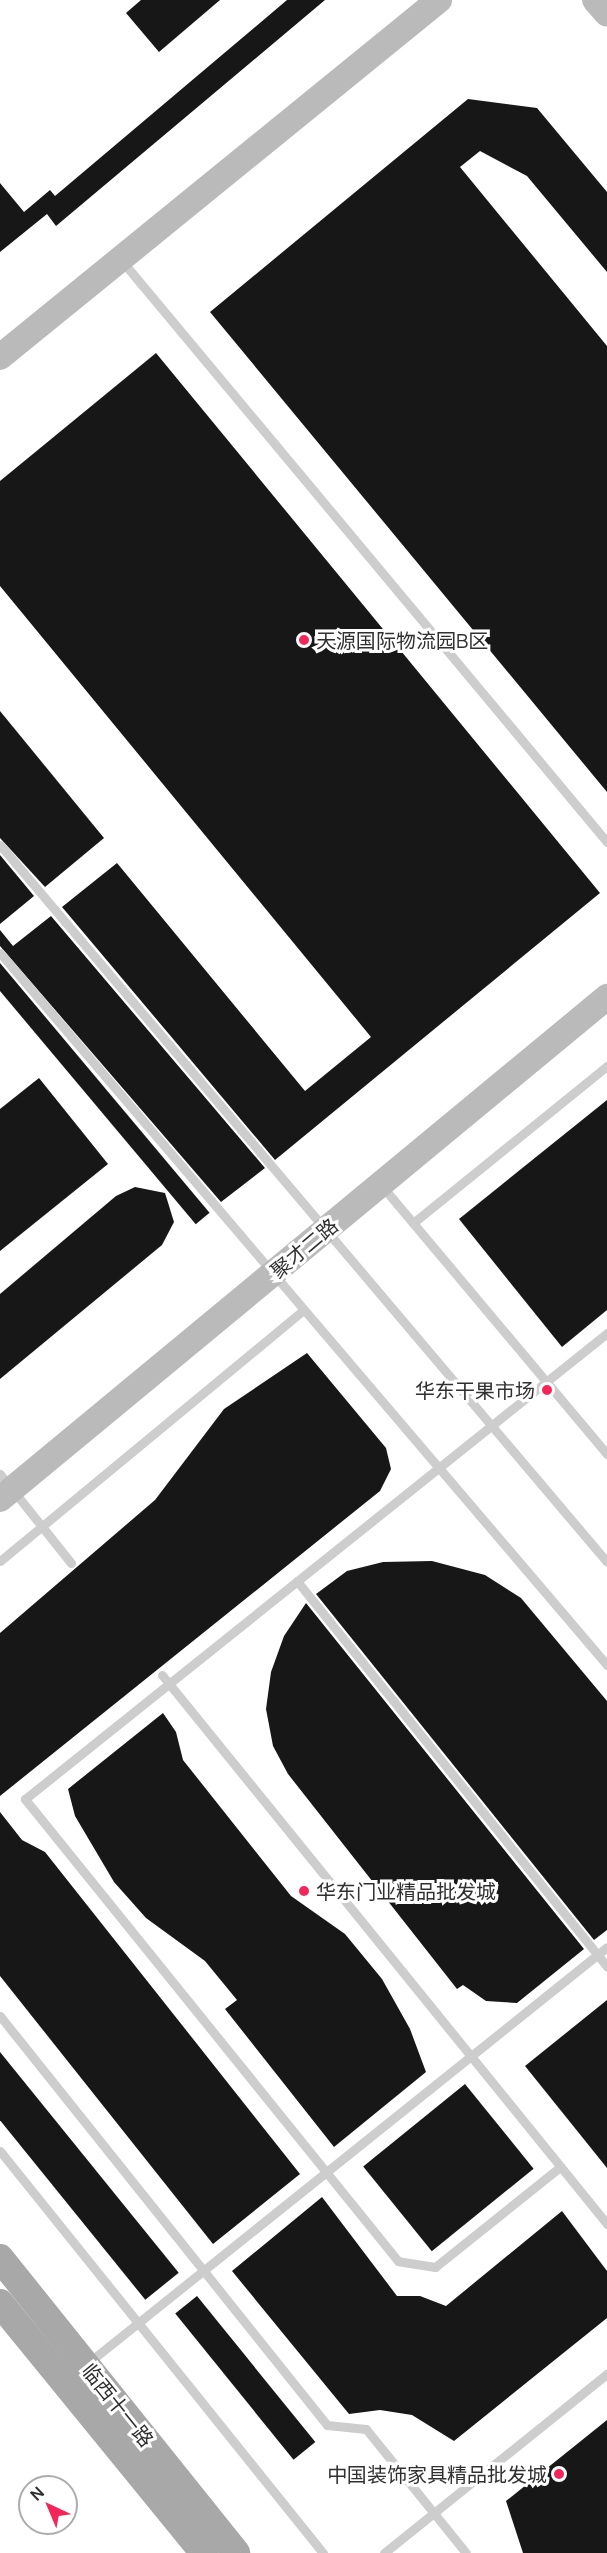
<!DOCTYPE html>
<html>
<head>
<meta charset="utf-8">
<style>
  body { margin:0 }
  #map { position:relative; width:607px; height:2553px; overflow:hidden; background:#fff; font-family:Manrope,"Noto Sans SC",sans-serif }
  div>[style] { position:absolute }
  .building>* { inset:0; background:#171717; transform-origin:0 0 }
  .lane>* { height:9px; margin:-4.5px; padding:0 4.5px; transform-origin:4.5px; border-radius:4.5px; background:#cdcdcd }
  .secondary>* { height:26px; margin:-13px; padding:0 13px; transform-origin:13px; border-radius:13px; background:#bababa }
  .primary>* { height:28px; margin:-14px; padding:0 14px; transform-origin:14px; border-radius:14px; background:#a8a8a8 }
  .dots>* { width:16px; height:16px; translate:-50% -50%; box-sizing:border-box; border:3px solid #fff; border-radius:50% }
  span { translate:-50% -50%; white-space:nowrap; text-align:center; line-height:1.15; -webkit-text-stroke:6px #fff; paint-order:stroke }
  .poi-label { font-size:20px; color:#303030 }
  .left { translate:0 -50%; text-align:left }
  .right { translate:-100% -50%; text-align:right }
  .street-label { font-size:20px; color:#303030 }
  .north { position:absolute; left:18px; top:2475px; width:60px; height:60px; box-sizing:border-box; background:#fff; border:2px solid #acacac; border-radius:50%; rotate:316deg; font-size:16px; font-weight:700; line-height:24px; text-align:center; color:#303030 }
  .north::after { content:''; display:block; margin:auto; width:21px; height:27px; background:#f42559; clip-path:polygon(50% 0,100% 100%,50% 72%,0 100%) }
</style>
</head>
<body>
<div id="map">
  <div class="building">
    <div style="clip-path:polygon(141px 0,220px 0,159px 52px,126px 13px)"></div>
    <div style="clip-path:polygon(287px 0,325px 0,56px 226px,47px 214px,0 252px,0 183px,24px 212px,50px 190px,55px 196px)"></div>
    <div style="clip-path:polygon(468px 99px,537px 108px,607px 192px,607px 272px,527px 176px,480px 151px,460px 167px,607px 346px,607px 792px,210px 312px)"></div>
    <div style="clip-path:polygon(156px 353px,600px 893px,275px 1160px,62px 907px,117px 863px,305px 1091px,371px 1037px,0 586px,0 481px)"></div>
    <div style="clip-path:polygon(0 711px,104px 838px,45px 887px,0 838px)"></div>
    <div style="clip-path:polygon(0 855px,34px 896px,0 924px)"></div>
    <div style="clip-path:polygon(51px 916px,265px 1168px,221px 1202px,0 946px,0 930px,13px 946px)"></div>
    <div style="left:0;top:963px;width:326px;height:18px;rotate:50deg"></div>
    <div style="clip-path:polygon(39px 1078px,108px 1164px,0 1251px,0 1109px)"></div>
    <div style="clip-path:polygon(607px 1100px,607px 1310px,562px 1347px,459px 1219px)"></div>
    <div style="clip-path:polygon(135px 1187px,165px 1193px,174px 1222px,162px 1245px,0 1379px,0 1294px,116px 1196px)"></div>
    <div style="clip-path:polygon(307px 1353px,386px 1448px,391px 1469px,380px 1491px,0 1796px,0 1633px,155px 1500px,224px 1409px)"></div>
    <div style="clip-path:polygon(432px 1561px,485px 1575px,521px 1598px,607px 1701px,607px 1930px,594px 1940px,316px 1594px,347px 1571px,383px 1562px)"></div>
    <div style="clip-path:polygon(306px 1603px,584px 1949px,517px 2003px,486px 2001px,463px 1985px,457px 1989px,288px 1774px,273px 1746px,266px 1709px,271px 1672px,284px 1636px)"></div>
    <div style="clip-path:polygon(163px 1713px,176px 1732px,183px 1760px,291px 1896px,345px 1934px,382px 1979px,410px 2029px,426px 2072px,334px 2147px,225px 2009px,237px 2000px,205px 1961px,146px 1918px,114px 1882px,75px 1816px,68px 1789px)"></div>
    <div style="clip-path:polygon(0 1812px,22px 1840px,45px 1852px,300px 2174px,213px 2244px,0 1976px)"></div>
    <div style="clip-path:polygon(607px 2000px,607px 2168px,525px 2066px)"></div>
    <div style="left:0;top:2052px;width:284px;height:43px;rotate:51deg"></div>
    <div style="left:465px;top:2084px;width:109px;height:131px;rotate:51deg"></div>
    <div style="clip-path:polygon(322px 2197px,397px 2296px,420px 2296px,446px 2306px,562px 2211px,607px 2271px,607px 2318px,454px 2441px,412px 2415px,380px 2410px,349px 2414px,232px 2271px)"></div>
    <div style="left:197px;top:2296px;width:188px;height:28px;rotate:51deg"></div>
    <div style="clip-path:polygon(607px 2420px,607px 2553px,523px 2553px,506px 2501px)"></div>
  </div>
  <div class="lane">
    <div style="left:122px;top:261px;width:757px;rotate:50.15deg"></div>
    <div style="left:0;top:845px;width:939px;rotate:49.75deg"></div>
    <div style="left:0;top:953px;width:936px;rotate:49.55deg"></div>
    <div style="left:382px;top:1186px;width:350px;rotate:50deg"></div>
    <div style="left:413px;top:1223px;width:250px;rotate:-39deg"></div>
    <div style="left:0;top:1474px;width:114px;rotate:51.4deg"></div>
    <div style="left:0;top:1561px;width:392px;rotate:-39.6deg"></div>
    <div style="left:297px;top:1581px;width:495px;rotate:51.2deg"></div>
    <div style="left:162px;top:1675px;width:707px;rotate:50.97deg"></div>
    <div style="left:0;top:2016px;width:524px;rotate:51.36deg"></div>
    <div style="left:327px;top:2425px;width:39px;rotate:6deg"></div>
    <div style="left:366px;top:2429px;width:159px;rotate:51.1deg"></div>
    <div style="left:0;top:2151px;width:516px;rotate:51.22deg"></div>
    <div style="left:560px;top:2167px;width:160px;rotate:141.3deg"></div>
    <div style="left:435px;top:2267px;width:37px;rotate:-171deg"></div>
    <div style="left:398px;top:2261px;width:594px;rotate:-128.92deg"></div>
    <div style="left:25px;top:1799px;width:746px;rotate:-38.68deg"></div>
    <div style="left:88px;top:2363px;width:665px;rotate:-38.71deg"></div>
    <div style="left:384px;top:2553px;width:286px;rotate:-38.8deg"></div>
  </div>
  <div class="secondary">
    <div style="left:595px;top:0;width:18px;rotate:49deg"></div>
    <div style="left:0;top:357px;width:566px;rotate:-39.12deg"></div>
    <div style="left:0;top:1499px;width:788px;rotate:-39.59deg"></div>
  </div>
  <div class="primary">
    <div style="left:0;top:2258px;width:378px;rotate:51.3deg"></div>
    <div style="left:0;top:2303px;width:323px;rotate:50.8deg"></div>
  </div>
  <div class="dots">
    <div style="left:304px;top:640px;background:#f42559"></div>
    <div style="left:547px;top:1390px;background:#f42559"></div>
    <div style="left:304px;top:1891px;background:#f42559"></div>
    <div style="left:559px;top:2474px;background:#f42559"></div>
  </div>
  <div class="poi-label">
    <span class="left" style="left:316px;top:640px">天源国际物流园B区</span>
    <span class="right" style="left:535px;top:1390px">华东干果市场</span>
    <span class="left" style="left:316px;top:1891px">华东门业精品批发城</span>
    <span class="right" style="left:547px;top:2474px">中国装饰家具精品批发城</span>
  </div>
  <div class="street-label">
    <span style="left:304px;top:1248px;rotate:-40deg">聚才二路</span>
    <span style="left:118px;top:2405px;rotate:51deg">临西十一路</span>
  </div>
  <div class="north">N</div>
</div>
</body>
</html>
